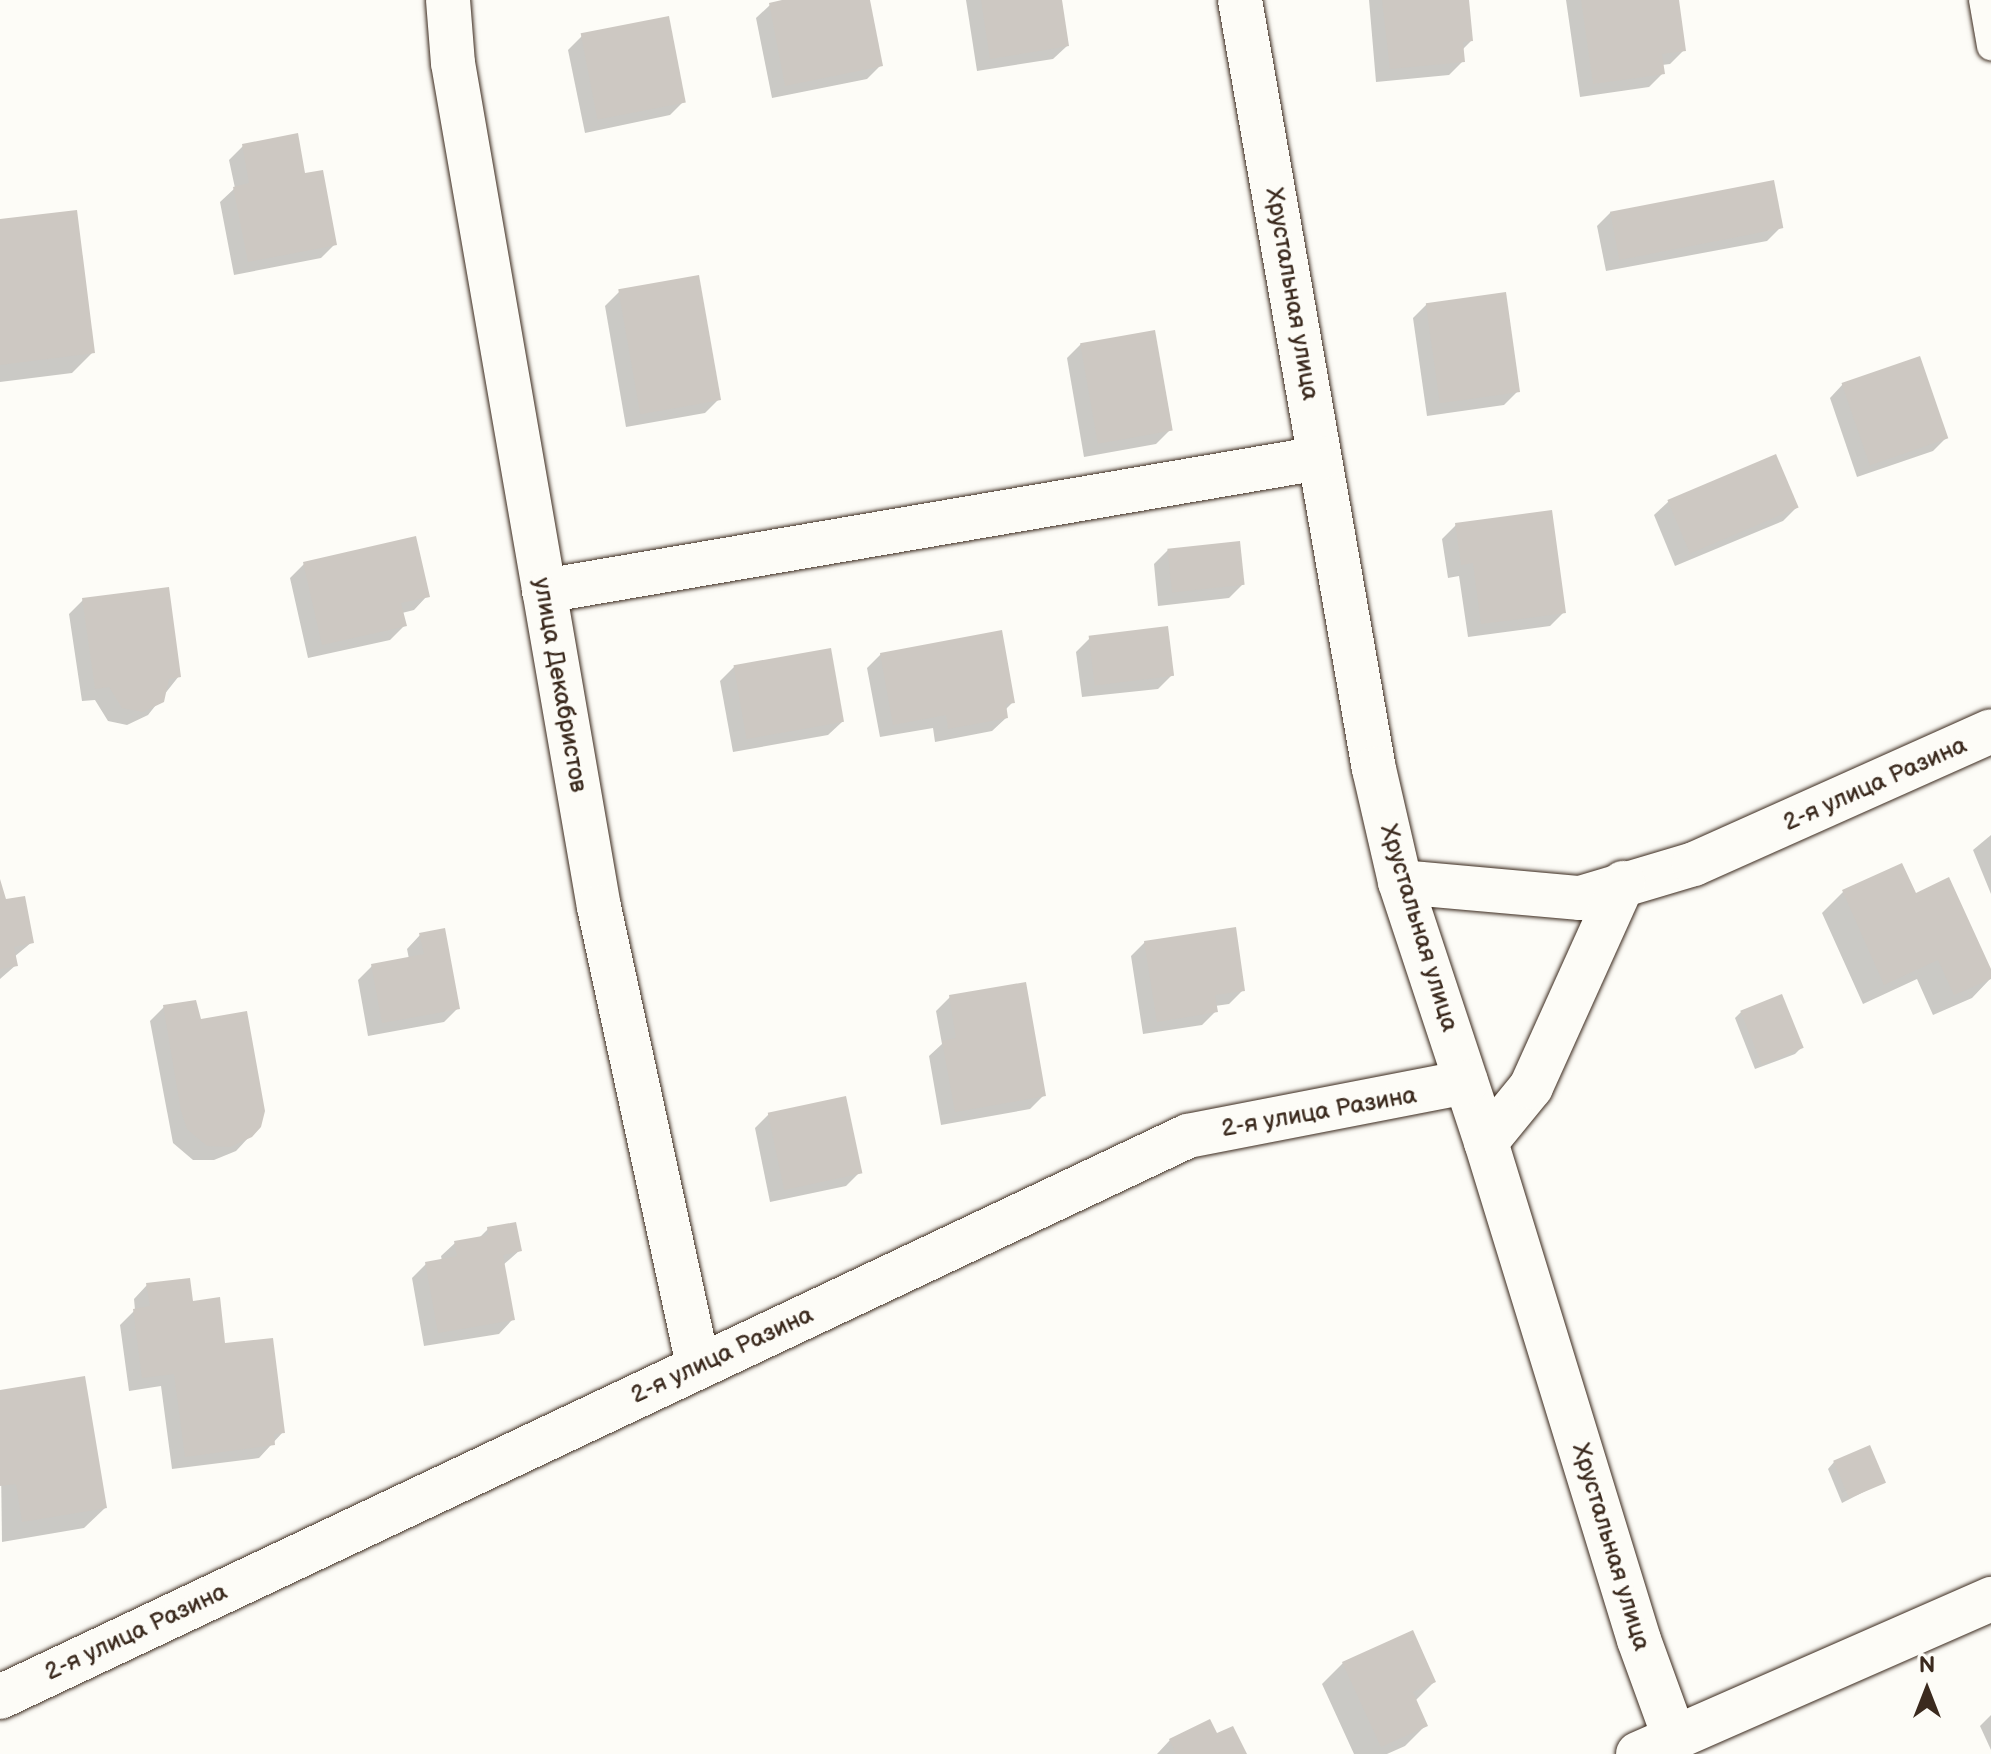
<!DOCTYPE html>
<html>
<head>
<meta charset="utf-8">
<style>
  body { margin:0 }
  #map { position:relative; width:1991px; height:1754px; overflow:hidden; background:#fdfcf7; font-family:"Balsamiq Sans",sans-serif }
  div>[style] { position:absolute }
  .shadow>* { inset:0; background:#0003 }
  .building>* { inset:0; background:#cdc8c2; transform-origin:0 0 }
  .roads { filter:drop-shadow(0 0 2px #3b2a1e) drop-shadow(0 0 2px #3b2a1e) }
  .lane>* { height:28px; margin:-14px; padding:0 14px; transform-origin:14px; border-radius:14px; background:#fdfcf7 }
  .street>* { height:44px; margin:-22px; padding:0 22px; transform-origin:22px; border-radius:22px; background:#fdfcf7 }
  span { translate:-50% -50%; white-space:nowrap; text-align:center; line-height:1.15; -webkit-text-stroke:8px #fdfcf7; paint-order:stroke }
  .street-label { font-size:24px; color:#3b2a1e }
  .north { position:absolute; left:1887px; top:1650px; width:80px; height:80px; -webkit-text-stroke:6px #fdfcf7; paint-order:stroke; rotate:0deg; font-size:22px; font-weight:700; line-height:32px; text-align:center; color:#3b2a1e }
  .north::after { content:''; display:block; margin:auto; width:28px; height:36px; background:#3b2a1e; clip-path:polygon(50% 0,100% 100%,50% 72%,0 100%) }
</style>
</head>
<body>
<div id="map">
  <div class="shadow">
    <div style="clip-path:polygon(793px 0,868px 0,881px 65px,867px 79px,772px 98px,756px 18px,770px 5px)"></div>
    <div style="clip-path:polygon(966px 0,1060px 0,1067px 46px,1053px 59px,977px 71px)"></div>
    <div style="clip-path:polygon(1467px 0,1471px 41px,1462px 50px,1463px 61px,1449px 75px,1376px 82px,1369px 0)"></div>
    <div style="clip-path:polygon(1566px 0,1677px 0,1684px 50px,1670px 64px,1662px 65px,1663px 73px,1649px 87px,1580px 97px)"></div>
    <div style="clip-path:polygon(582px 36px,684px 101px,670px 115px,585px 133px,568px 50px)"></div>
    <div style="clip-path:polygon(243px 146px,303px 176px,335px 244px,321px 258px,234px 275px,220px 202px,235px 188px,229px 160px)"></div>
    <div style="clip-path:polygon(1611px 212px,1781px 227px,1767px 241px,1606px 271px,1597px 226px)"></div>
    <div style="clip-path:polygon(0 221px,93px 352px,72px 373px,0 382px)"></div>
    <div style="clip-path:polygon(619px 292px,719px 399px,705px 413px,626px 427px,605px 306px)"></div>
    <div style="clip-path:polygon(1427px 304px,1518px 391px,1504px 405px,1427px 416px,1413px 318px)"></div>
    <div style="clip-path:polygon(1081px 344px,1170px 430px,1156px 444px,1084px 457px,1067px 358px)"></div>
    <div style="clip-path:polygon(1843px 384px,1947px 437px,1933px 451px,1857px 477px,1830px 398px)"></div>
    <div style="clip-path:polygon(1668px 502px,1797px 507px,1783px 521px,1675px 566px,1654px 515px)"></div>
    <div style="clip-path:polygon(1456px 525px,1564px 612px,1550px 626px,1468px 637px,1459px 576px,1448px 578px,1442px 539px)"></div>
    <div style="clip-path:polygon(1168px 550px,1242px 585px,1229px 598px,1158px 606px,1154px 564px)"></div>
    <div style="clip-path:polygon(304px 564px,427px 596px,414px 610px,402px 613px,404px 626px,390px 640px,308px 658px,290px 578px)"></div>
    <div style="clip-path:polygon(83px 600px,179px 676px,148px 715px,127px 725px,108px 721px,95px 700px,82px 701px,69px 614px)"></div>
    <div style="clip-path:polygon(1090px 638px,1172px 675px,1158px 689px,1082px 697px,1076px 652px)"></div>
    <div style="clip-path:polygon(881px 654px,1013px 702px,1005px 710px,1006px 718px,992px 731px,935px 742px,933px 728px,880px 737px,867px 668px)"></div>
    <div style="clip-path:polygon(734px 667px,842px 722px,828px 735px,733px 752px,720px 681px)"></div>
    <div style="clip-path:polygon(1991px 835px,1991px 894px,1973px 850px)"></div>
    <div style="clip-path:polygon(0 883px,4px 902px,32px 942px,14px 957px,16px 965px,0 979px)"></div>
    <div style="clip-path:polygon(1843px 892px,1915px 896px,1991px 974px,1991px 978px,1972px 998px,1933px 1015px,1917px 979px,1863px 1004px,1822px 913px)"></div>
    <div style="clip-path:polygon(420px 935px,458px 1008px,444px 1022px,368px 1036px,358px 980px,372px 966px,409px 959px,407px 949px)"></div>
    <div style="clip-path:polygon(1145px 942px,1243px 990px,1229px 1004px,1215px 1006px,1216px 1011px,1202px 1025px,1143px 1034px,1131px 956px)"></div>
    <div style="clip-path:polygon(950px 997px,1044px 1095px,1030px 1109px,941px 1125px,929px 1056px,942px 1044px,936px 1011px)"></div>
    <div style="clip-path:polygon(164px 1007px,199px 1022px,250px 1136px,236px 1151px,214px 1160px,193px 1160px,173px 1143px,150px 1021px)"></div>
    <div style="clip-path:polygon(1741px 1012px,1801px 1048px,1795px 1054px,1755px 1069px,1735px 1018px)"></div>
    <div style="clip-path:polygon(769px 1114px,860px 1172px,846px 1186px,770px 1202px,755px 1128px)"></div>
    <div style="clip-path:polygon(488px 1229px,519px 1251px,503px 1265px,512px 1320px,499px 1334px,424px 1346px,412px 1278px,426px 1264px,442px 1261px,441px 1256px,455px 1243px,478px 1239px)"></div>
    <div style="clip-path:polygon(147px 1285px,191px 1303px,283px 1432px,259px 1458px,172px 1469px,161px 1386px,129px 1391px,120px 1325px,135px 1310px,134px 1299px)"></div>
    <div style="clip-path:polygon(0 1392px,105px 1508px,84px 1528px,2px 1542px)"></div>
    <div style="clip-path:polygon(1834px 1462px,1883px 1482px,1842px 1503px,1828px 1469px)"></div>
    <div style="clip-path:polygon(1343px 1663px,1434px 1682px,1415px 1701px,1426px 1725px,1405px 1746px,1387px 1754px,1354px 1754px,1322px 1684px)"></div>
    <div style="clip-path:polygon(1991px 1715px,1991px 1750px,1980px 1726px)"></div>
    <div style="clip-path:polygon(1216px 1736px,1245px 1754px,1157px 1754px,1170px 1740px)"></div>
  </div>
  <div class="building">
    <div style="clip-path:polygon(782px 0,870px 0,883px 66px,785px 86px,769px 3px)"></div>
    <div style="clip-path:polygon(981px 0,1062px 0,1069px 46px,990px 59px)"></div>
    <div style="clip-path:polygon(1382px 0,1469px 0,1473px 41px,1463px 42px,1465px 62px,1390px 69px)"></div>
    <div style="clip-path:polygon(1581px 0,1679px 0,1686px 51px,1662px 54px,1665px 74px,1593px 84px)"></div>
    <div style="left:669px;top:16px;width:88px;height:90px;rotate:79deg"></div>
    <div style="clip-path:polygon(298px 133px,305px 173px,323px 170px,337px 245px,248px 262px,233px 187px,249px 183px,242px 144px)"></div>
    <div style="left:1774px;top:180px;width:49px;height:167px;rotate:79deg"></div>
    <div style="clip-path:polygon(77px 210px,95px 353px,0 365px,0 219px)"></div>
    <div style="left:699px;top:275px;width:127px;height:82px;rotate:80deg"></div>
    <div style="left:1506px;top:292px;width:101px;height:81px;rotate:82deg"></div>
    <div style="left:1155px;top:330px;width:102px;height:76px;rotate:80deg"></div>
    <div style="left:1920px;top:356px;width:87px;height:83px;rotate:71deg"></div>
    <div style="left:1776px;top:454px;width:58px;height:118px;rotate:67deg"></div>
    <div style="clip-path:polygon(1552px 510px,1566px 613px,1481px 624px,1473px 563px,1461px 565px,1455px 523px)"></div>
    <div style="clip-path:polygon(416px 536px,430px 597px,401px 603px,407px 626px,322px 645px,303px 562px)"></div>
    <div style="left:1240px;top:541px;width:44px;height:73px;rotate:84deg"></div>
    <div style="clip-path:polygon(169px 587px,181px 677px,169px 679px,164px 702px,143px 712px,122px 708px,109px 687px,95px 689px,82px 598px)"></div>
    <div style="left:1168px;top:626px;width:50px;height:80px;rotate:83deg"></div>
    <div style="clip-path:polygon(1002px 630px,1015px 703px,1006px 704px,1008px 718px,948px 729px,946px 715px,893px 725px,880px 653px)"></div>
    <div style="left:831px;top:648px;width:75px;height:99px;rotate:80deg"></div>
    <div style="clip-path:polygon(1902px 863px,1916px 893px,1949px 877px,1991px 969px,1991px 979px,1954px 995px,1938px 960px,1884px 985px,1842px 890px)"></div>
    <div style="clip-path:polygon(0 879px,6px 899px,25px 896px,34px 943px,14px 947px,18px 966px,0 969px)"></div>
    <div style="clip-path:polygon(1236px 927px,1245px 991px,1215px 995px,1218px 1012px,1157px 1022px,1144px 941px)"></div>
    <div style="clip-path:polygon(445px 928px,460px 1009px,382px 1023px,371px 964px,424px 954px,419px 933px)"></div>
    <div style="clip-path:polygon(1026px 982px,1046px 1096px,955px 1112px,942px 1041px,956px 1038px,949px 995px)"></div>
    <div style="left:1782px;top:994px;width:58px;height:45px;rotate:68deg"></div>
    <div style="clip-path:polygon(196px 1000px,201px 1019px,247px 1011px,265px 1111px,261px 1127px,252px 1137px,230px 1147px,207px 1146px,187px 1129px,181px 1111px,163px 1005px)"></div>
    <div style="left:846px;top:1096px;width:79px;height:80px;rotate:78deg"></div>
    <div style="clip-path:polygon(516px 1222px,522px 1251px,503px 1255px,515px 1320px,438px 1333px,425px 1262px,457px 1256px,454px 1241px,488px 1235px,487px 1227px)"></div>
    <div style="clip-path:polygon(190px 1278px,193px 1301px,220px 1297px,225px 1343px,273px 1338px,285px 1433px,274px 1434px,275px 1445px,185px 1457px,174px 1374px,142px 1378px,133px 1309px,150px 1306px,146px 1283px)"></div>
    <div style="clip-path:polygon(85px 1376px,107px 1508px,22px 1522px,16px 1484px,0 1486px,0 1390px)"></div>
    <div style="left:1870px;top:1445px;width:41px;height:40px;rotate:67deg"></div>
    <div style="clip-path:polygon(1413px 1630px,1436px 1682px,1413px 1692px,1428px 1726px,1381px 1747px,1342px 1662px)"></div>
    <div style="clip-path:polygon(1210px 1719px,1217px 1733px,1233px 1726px,1247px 1754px,1176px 1754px,1169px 1739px)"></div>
  </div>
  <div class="roads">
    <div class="lane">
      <div style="left:1983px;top:0;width:47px;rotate:80.1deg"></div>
    </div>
    <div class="street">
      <div style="left:448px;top:0;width:63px;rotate:85.5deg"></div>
      <div style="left:453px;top:63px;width:857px;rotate:80.19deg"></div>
      <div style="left:599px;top:907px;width:469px;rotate:77.8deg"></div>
      <div style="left:1240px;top:0;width:781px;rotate:80.12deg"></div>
      <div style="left:1374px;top:769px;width:116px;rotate:77deg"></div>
      <div style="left:1400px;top:882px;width:274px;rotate:71.7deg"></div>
      <div style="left:1486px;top:1142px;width:521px;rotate:72.92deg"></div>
      <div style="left:1639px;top:1640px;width:105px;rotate:70deg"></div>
      <div style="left:544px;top:591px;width:787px;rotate:-9.73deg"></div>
      <div style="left:1400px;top:882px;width:181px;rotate:5.1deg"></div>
      <div style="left:1580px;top:898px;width:119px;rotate:-16.6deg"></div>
      <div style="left:1694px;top:864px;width:325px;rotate:-24.1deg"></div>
      <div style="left:1486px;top:1142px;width:71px;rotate:-50.7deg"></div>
      <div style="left:1531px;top:1087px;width:224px;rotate:-65.7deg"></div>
      <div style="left:0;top:1697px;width:1314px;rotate:-25.28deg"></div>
      <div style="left:1188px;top:1136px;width:283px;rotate:-11deg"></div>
      <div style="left:1638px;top:1754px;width:386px;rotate:-23.7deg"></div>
    </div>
  </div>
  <div class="street-label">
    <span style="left:1292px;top:294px;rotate:80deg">Хрустальная улица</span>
    <span style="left:560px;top:685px;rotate:80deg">улица Декабристов</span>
    <span style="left:1875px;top:784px;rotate:-24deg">2-я улица Разина</span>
    <span style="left:1419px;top:928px;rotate:73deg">Хрустальная улица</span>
    <span style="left:1319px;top:1112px;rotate:-10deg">2-я улица Разина</span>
    <span style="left:722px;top:1355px;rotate:-25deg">2-я улица Разина</span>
    <span style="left:1611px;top:1547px;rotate:73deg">Хрустальная улица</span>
    <span style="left:136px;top:1632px;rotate:-25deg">2-я улица Разина</span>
  </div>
  <div class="north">N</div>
</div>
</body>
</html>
